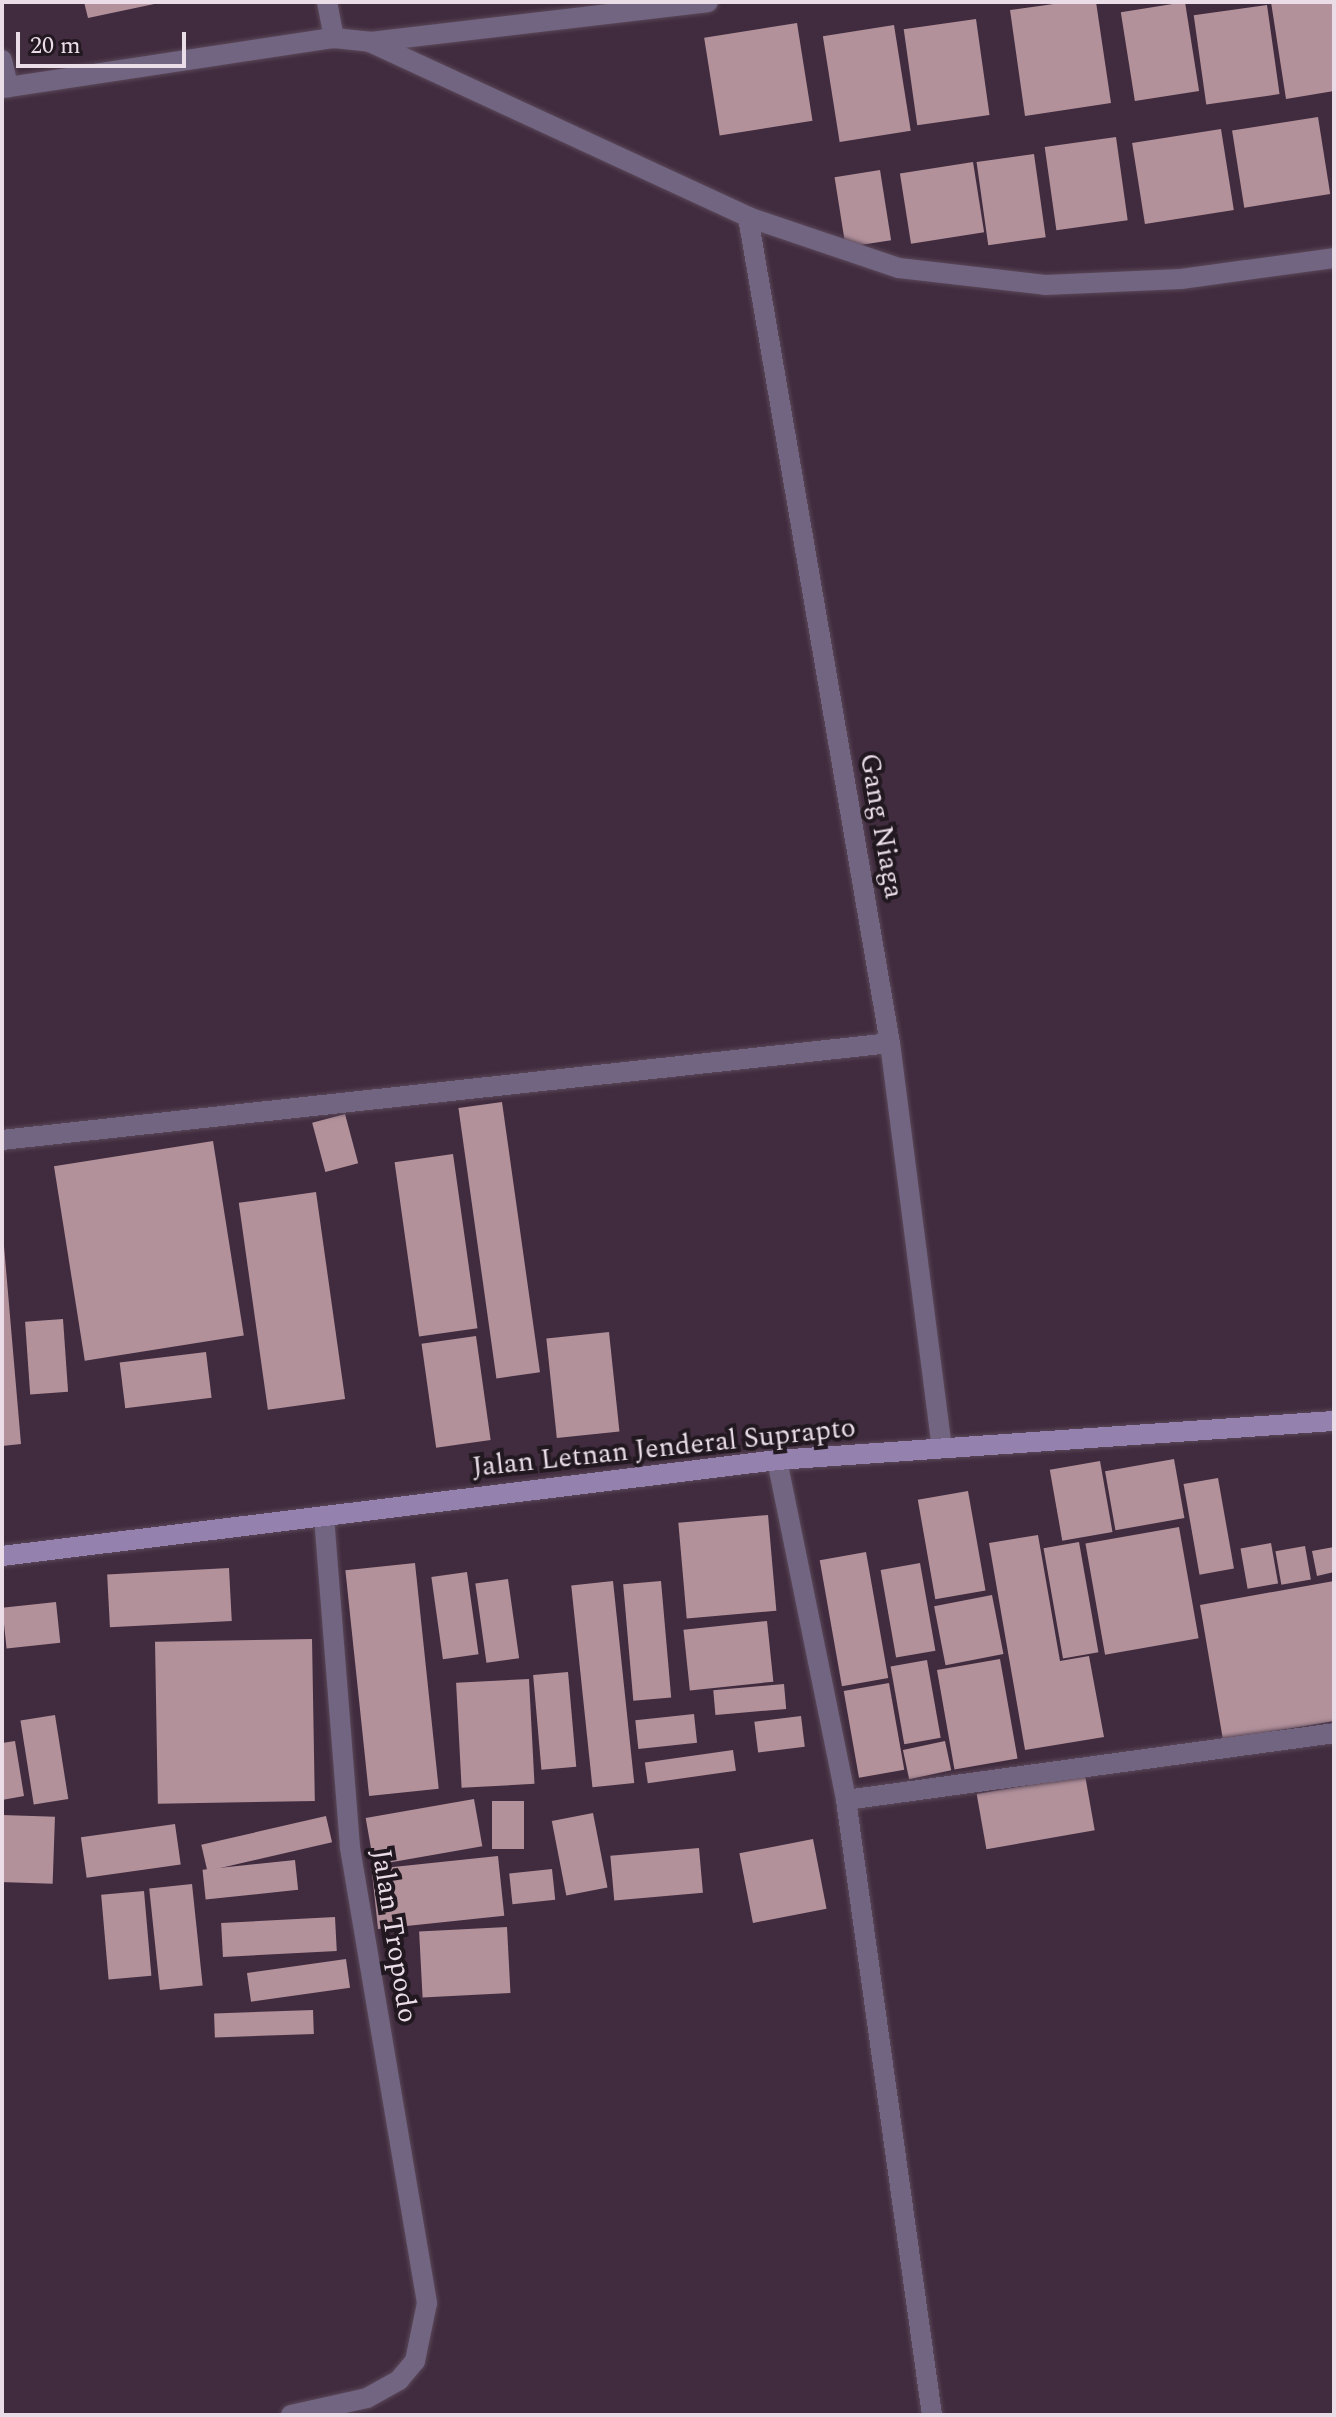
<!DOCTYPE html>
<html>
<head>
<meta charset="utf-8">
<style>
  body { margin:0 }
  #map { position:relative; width:1336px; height:2417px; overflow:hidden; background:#402c3e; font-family:Spectral,serif }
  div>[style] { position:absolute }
  .building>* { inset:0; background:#b2919b; transform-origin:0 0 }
  .roads { filter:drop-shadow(0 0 2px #5b4859) drop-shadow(0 0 2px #5b4859) }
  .minor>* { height:20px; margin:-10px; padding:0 10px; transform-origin:10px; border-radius:10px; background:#726582 }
  .secondary>* { height:20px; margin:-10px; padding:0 10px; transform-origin:10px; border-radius:10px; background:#9581ae }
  span { translate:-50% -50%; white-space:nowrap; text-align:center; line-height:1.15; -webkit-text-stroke:8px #211820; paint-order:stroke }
  .street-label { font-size:28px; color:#eadde8 }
  .frame { position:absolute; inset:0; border:4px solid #eadde8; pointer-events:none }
  .scale { position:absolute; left:16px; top:32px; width:170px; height:36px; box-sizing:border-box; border:4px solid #eadde8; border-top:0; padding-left:10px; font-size:24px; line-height:28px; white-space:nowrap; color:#eadde8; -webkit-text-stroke:6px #211820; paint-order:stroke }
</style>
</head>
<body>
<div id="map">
  <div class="building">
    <div style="clip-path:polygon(84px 2px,159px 2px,159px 3px,88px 18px)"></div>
    <div style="clip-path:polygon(1068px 2px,1096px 2px,1111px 103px,1025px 116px,1010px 10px)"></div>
    <div style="left:1185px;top:2px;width:90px;height:65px;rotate:81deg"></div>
    <div style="clip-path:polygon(1271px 2px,1334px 2px,1334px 91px,1286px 99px)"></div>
    <div style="left:1267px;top:5px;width:90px;height:74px;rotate:82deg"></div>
    <div style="left:976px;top:19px;width:97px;height:73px;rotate:82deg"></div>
    <div style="left:797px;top:23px;width:99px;height:94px;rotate:81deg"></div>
    <div style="left:894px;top:25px;width:107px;height:72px;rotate:81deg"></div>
    <div style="left:1318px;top:117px;width:78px;height:87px;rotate:81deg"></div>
    <div style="left:1221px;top:129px;width:82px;height:90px;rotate:81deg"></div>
    <div style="left:1116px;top:137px;width:84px;height:72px;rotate:82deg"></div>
    <div style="left:1034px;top:154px;width:84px;height:58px;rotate:82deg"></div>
    <div style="left:973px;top:162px;width:71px;height:74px;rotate:81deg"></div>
    <div style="left:880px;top:170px;width:71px;height:46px;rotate:81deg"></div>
    <div style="left:502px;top:1102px;width:273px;height:44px;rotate:82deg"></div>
    <div style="left:345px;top:1114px;width:51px;height:34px;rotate:75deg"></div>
    <div style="left:213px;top:1141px;width:197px;height:161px;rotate:81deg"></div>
    <div style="left:453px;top:1154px;width:176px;height:59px;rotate:82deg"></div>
    <div style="left:316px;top:1192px;width:209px;height:78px;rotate:82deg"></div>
    <div style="clip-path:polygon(2px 1223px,21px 1444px,2px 1446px)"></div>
    <div style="left:63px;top:1319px;width:73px;height:38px;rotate:86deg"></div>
    <div style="left:609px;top:1332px;width:100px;height:63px;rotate:84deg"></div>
    <div style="left:476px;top:1336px;width:105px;height:55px;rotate:82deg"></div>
    <div style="left:206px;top:1352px;width:46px;height:87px;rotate:83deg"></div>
    <div style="left:1174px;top:1459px;width:60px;height:70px;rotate:80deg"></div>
    <div style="left:1100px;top:1461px;width:72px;height:51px;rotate:80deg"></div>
    <div style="left:1218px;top:1478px;width:92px;height:35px;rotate:80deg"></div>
    <div style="left:968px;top:1491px;width:101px;height:51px;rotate:80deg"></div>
    <div style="left:768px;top:1515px;width:96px;height:90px;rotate:85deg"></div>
    <div style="left:1179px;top:1527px;width:113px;height:95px;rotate:80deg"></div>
    <div style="clip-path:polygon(1038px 1535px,1060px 1661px,1089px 1656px,1104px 1737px,1025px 1750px,989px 1543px)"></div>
    <div style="left:1079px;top:1542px;width:112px;height:36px;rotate:80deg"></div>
    <div style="left:1271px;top:1543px;width:41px;height:31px;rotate:80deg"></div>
    <div style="left:1305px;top:1546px;width:34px;height:30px;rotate:80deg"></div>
    <div style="clip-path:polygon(1334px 1547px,1334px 1572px,1317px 1576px,1312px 1551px)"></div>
    <div style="left:866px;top:1552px;width:128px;height:47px;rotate:80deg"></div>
    <div style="left:415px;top:1563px;width:227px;height:70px;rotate:84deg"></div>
    <div style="left:920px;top:1563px;width:89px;height:40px;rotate:80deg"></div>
    <div style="left:229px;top:1568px;width:53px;height:122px;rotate:87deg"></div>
    <div style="left:467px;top:1572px;width:83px;height:36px;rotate:82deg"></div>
    <div style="left:508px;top:1579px;width:80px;height:33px;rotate:82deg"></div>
    <div style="left:613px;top:1581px;width:203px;height:42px;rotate:84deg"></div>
    <div style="left:661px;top:1581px;width:117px;height:38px;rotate:85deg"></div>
    <div style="clip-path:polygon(1334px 1581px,1334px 1721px,1223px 1740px,1200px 1605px)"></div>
    <div style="left:992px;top:1595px;width:60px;height:59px;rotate:79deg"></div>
    <div style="left:56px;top:1602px;width:41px;height:54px;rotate:84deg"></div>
    <div style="left:767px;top:1621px;width:61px;height:84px;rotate:84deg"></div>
    <div style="left:312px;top:1639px;width:162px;height:157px;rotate:89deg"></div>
    <div style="left:1000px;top:1659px;width:101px;height:64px;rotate:80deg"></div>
    <div style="left:927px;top:1660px;width:79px;height:37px;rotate:80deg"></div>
    <div style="left:568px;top:1672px;width:95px;height:35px;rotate:85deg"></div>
    <div style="left:529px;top:1679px;width:105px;height:73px;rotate:87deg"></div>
    <div style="left:889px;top:1683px;width:88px;height:46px;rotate:80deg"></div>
    <div style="left:784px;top:1684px;width:25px;height:71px;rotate:85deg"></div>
    <div style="left:694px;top:1714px;width:29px;height:59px;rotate:84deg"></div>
    <div style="left:55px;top:1715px;width:85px;height:35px;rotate:81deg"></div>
    <div style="left:801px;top:1716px;width:31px;height:47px;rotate:83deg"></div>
    <div style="clip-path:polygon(15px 1741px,24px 1796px,2px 1800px,2px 1743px)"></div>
    <div style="left:945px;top:1741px;width:30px;height:43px;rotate:78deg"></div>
    <div style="left:733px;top:1750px;width:21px;height:89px;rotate:82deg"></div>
    <div style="left:1085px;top:1775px;width:56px;height:110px;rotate:80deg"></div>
    <div style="left:474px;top:1799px;width:48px;height:110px;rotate:80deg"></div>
    <div style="left:492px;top:1801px;width:32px;height:48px"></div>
    <div style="left:593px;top:1813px;width:76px;height:42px;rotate:79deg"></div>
    <div style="left:2px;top:1815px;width:53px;height:67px;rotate:2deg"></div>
    <div style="left:326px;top:1816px;width:27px;height:128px;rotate:77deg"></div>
    <div style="left:175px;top:1824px;width:41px;height:95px;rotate:82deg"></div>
    <div style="left:813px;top:1839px;width:71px;height:75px;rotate:79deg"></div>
    <div style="left:699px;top:1848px;width:45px;height:89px;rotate:85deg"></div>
    <div style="left:498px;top:1856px;width:60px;height:127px;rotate:84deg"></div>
    <div style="left:295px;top:1860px;width:30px;height:93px;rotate:84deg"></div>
    <div style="left:552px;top:1869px;width:31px;height:43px;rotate:84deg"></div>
    <div style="left:192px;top:1884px;width:102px;height:43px;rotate:84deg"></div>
    <div style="left:144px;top:1891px;width:85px;height:43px;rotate:85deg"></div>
    <div style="left:335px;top:1917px;width:34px;height:114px;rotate:87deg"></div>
    <div style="left:507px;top:1927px;width:66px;height:88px;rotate:87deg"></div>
    <div style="left:346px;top:1959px;width:29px;height:100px;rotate:82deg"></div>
    <div style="left:313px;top:2010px;width:24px;height:99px;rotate:88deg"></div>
  </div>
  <div class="roads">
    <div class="minor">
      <div style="left:327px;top:2px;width:37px;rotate:79deg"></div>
      <div style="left:370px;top:42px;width:417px;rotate:24.8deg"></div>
      <div style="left:748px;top:217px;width:159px;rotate:18.7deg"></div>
      <div style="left:899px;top:268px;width:147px;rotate:6.6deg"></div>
      <div style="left:1045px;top:285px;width:136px;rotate:-2.5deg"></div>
      <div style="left:1181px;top:279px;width:154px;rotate:-7.8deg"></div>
      <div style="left:2px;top:60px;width:28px;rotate:77deg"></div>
      <div style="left:2px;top:88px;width:336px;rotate:-8.6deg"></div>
      <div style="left:334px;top:38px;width:36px;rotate:6deg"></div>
      <div style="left:370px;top:42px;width:340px;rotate:-6.7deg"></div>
      <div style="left:748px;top:217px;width:838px;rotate:80.25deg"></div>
      <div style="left:890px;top:1043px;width:408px;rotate:82.7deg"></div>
      <div style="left:2px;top:1140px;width:893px;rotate:-6.23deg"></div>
      <div style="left:777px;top:1460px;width:347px;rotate:78.5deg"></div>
      <div style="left:846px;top:1800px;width:621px;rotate:82.04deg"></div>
      <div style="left:846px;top:1800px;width:493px;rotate:-7.8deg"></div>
      <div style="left:291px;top:2415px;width:78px;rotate:-12.6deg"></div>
      <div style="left:367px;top:2398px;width:37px;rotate:-29deg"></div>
      <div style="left:399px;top:2380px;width:25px;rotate:-50deg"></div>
      <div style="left:415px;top:2361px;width:59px;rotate:-78.3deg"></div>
      <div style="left:427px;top:2303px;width:462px;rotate:-99.6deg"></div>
      <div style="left:350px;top:1847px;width:332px;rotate:-94.5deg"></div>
    </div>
    <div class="secondary">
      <div style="left:2px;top:1556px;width:781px;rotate:-7.06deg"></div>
      <div style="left:777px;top:1460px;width:558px;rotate:-4.01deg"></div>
    </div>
  </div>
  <div class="street-label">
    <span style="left:881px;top:826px;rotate:80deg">Gang Niaga</span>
    <span style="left:664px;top:1448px;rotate:-6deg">Jalan Letnan Jenderal Suprapto</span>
    <span style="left:394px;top:1936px;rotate:81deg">Jalan Tropodo</span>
  </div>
  <div class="frame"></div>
  <div class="scale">20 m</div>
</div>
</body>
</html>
